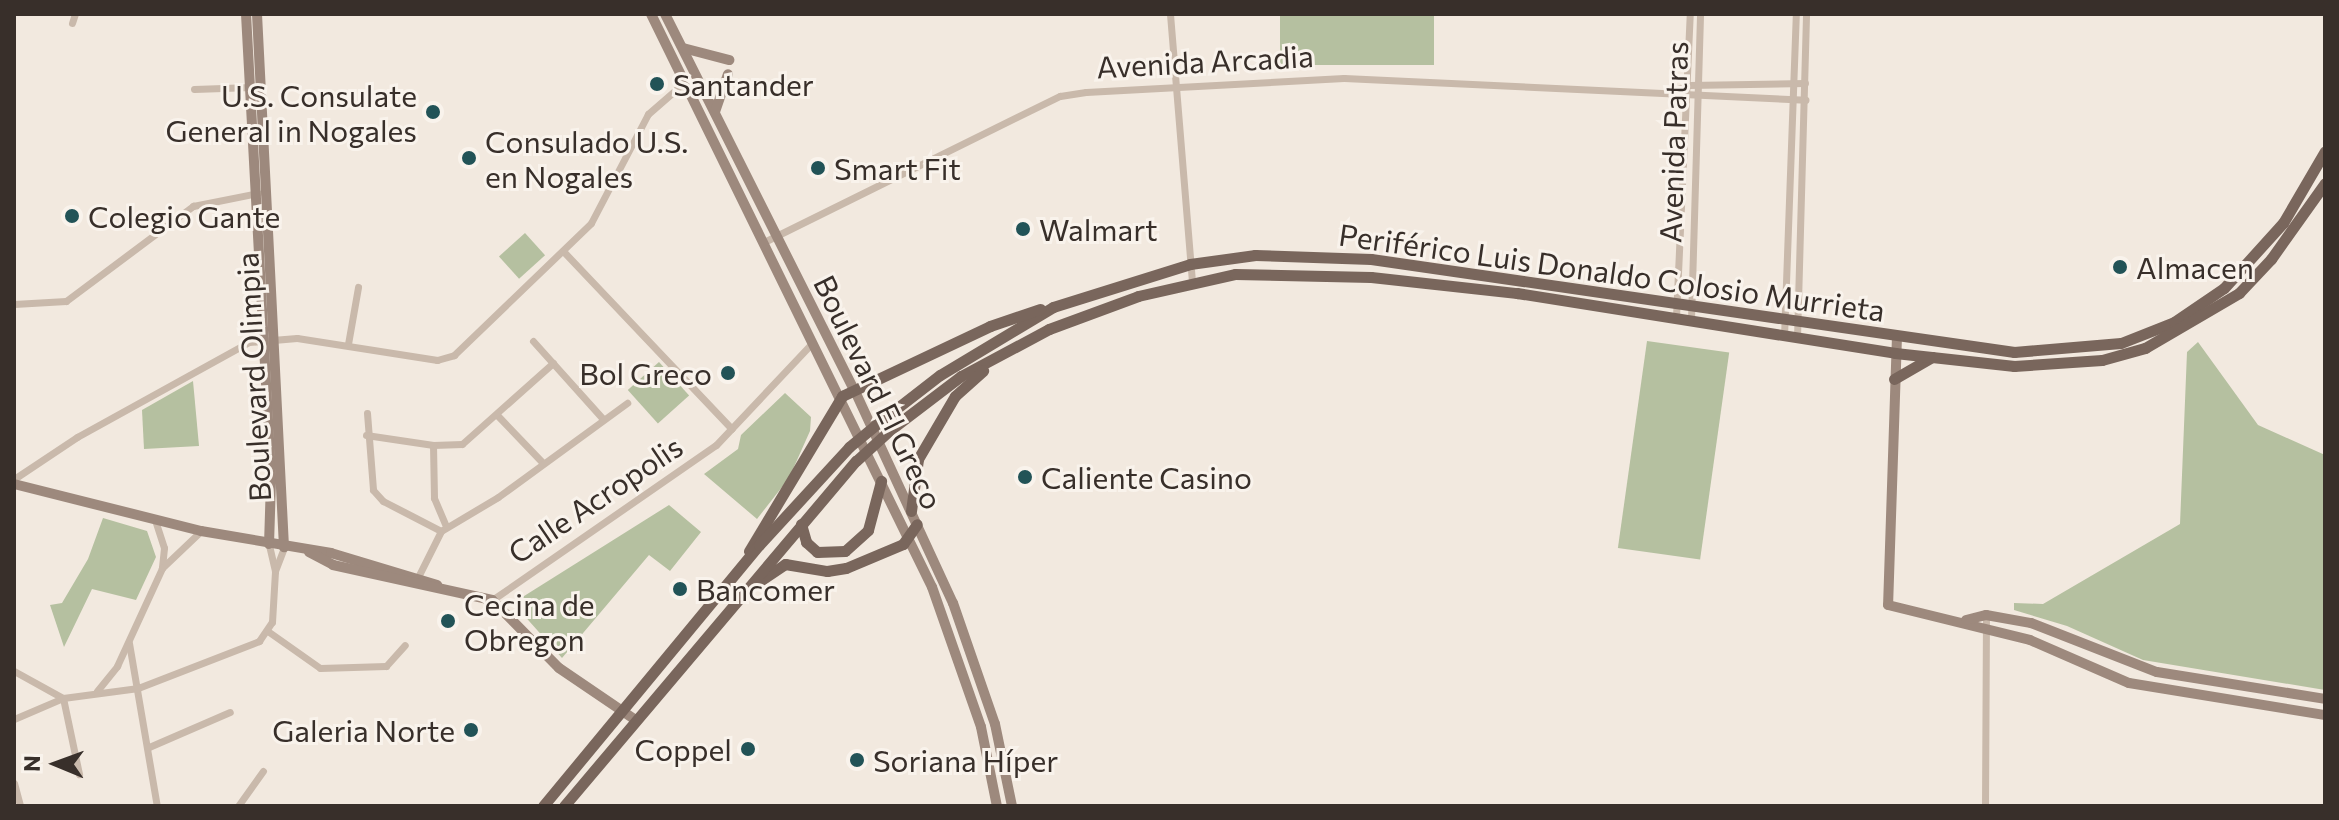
<!DOCTYPE html>
<html>
<head>
<meta charset="utf-8">
<style>
  body { margin:0 }
  #map { position:relative; width:2339px; height:820px; overflow:hidden; background:#f2e9df; font-family:Commissioner,sans-serif }
  div>[style] { position:absolute }
  .green>* { inset:0; background:#b5c0a0; transform-origin:0 0 }
  .street>* { height:7px; margin:-3.5px; padding:0 3.5px; transform-origin:3.5px; border-radius:3.5px; background:#c9b9ab }
  .secondary>* { height:10px; margin:-5px; padding:0 5px; transform-origin:5px; border-radius:5px; background:#9d897d }
  .primary>* { height:11px; margin:-5.5px; padding:0 5.5px; transform-origin:5.5px; border-radius:5.5px; background:#79665c }
  .primary-bridge>* { height:11px; margin:-5.5px; padding:0 5.5px; transform-origin:5.5px; border-radius:5.5px; background:#79665c }
  .dots>* { width:22px; height:22px; translate:-50% -50%; box-sizing:border-box; border:4px solid #f9f3ec; border-radius:50% }
  span { translate:-50% -50%; white-space:nowrap; text-align:center; line-height:1.15; -webkit-text-stroke:6px #f9f3ec; paint-order:stroke }
  .street-label { font-size:30px; color:#382f2a }
  .poi-label { font-size:30px; color:#382f2a }
  .left { translate:0 -50%; text-align:left }
  .right { translate:-100% -50%; text-align:right }
  .frame { position:absolute; inset:0; border:16px solid #382f2a; pointer-events:none }
  .north { position:absolute; left:16px; top:724px; width:80px; height:80px; -webkit-text-stroke:6px #f9f3ec; paint-order:stroke; rotate:271deg; font-size:22px; font-weight:700; line-height:32px; text-align:center; color:#382f2a }
  .north::after { content:''; display:block; margin:auto; width:28px; height:36px; background:#382f2a; clip-path:polygon(50% 0,100% 100%,50% 72%,0 100%) }
</style>
</head>
<body>
<div id="map">
  <div class="green">
    <div style="left:1280px;top:14px;width:154px;height:51px"></div>
    <div style="left:525px;top:233px;width:30px;height:35px;rotate:48deg"></div>
    <div style="left:1647px;top:341px;width:83px;height:209px;rotate:8deg"></div>
    <div style="clip-path:polygon(2198px 342px,2258px 425px,2325px 455px,2325px 690px,2143px 660px,2067px 626px,2014px 610px,2014px 603px,2043px 604px,2180px 524px,2187px 352px)"></div>
    <div style="left:659px;top:362px;width:45px;height:42px;rotate:48deg"></div>
    <div style="clip-path:polygon(193px 381px,199px 446px,144px 449px,142px 410px)"></div>
    <div style="clip-path:polygon(785px 393px,811px 417px,810px 431px,789px 478px,757px 519px,704px 474px,738px 449px,741px 435px)"></div>
    <div style="clip-path:polygon(669px 505px,701px 532px,670px 571px,649px 555px,562px 658px,513px 603px)"></div>
    <div style="clip-path:polygon(103px 518px,147px 531px,156px 557px,136px 600px,92px 589px,64px 647px,50px 605px,62px 603px,88px 559px)"></div>
  </div>
  <div class="street">
    <div style="left:1170px;top:14px;width:269px;rotate:85.3deg"></div>
    <div style="left:72px;top:23px;width:9px;rotate:-72deg"></div>
    <div style="left:194px;top:89px;width:58px;rotate:-2deg"></div>
    <div style="left:1671px;top:91px;width:19px;rotate:-18deg"></div>
    <div style="left:1689px;top:85px;width:116px;rotate:-1deg"></div>
    <div style="left:764px;top:242px;width:330px;rotate:-26.3deg"></div>
    <div style="left:1060px;top:96px;width:26px;rotate:-9deg"></div>
    <div style="left:1086px;top:92px;width:258px;rotate:-3.1deg"></div>
    <div style="left:1344px;top:78px;width:462px;rotate:2.7deg"></div>
    <div style="left:563px;top:251px;width:245px;rotate:46.5deg"></div>
    <div style="left:14px;top:304px;width:52px;rotate:-3.3deg"></div>
    <div style="left:66px;top:301px;width:159px;rotate:-36.8deg"></div>
    <div style="left:193px;top:206px;width:66px;rotate:-11.3deg"></div>
    <div style="left:1676px;top:317px;width:303px;rotate:-87.4deg"></div>
    <div style="left:1691px;top:319px;width:305px;rotate:-88.3deg"></div>
    <div style="left:1784px;top:337px;width:323px;rotate:-87.9deg"></div>
    <div style="left:1797px;top:338px;width:324px;rotate:-88.4deg"></div>
    <div style="left:533px;top:341px;width:105px;rotate:48.1deg"></div>
    <div style="left:348px;top:344px;width:58px;rotate:-80deg"></div>
    <div style="left:367px;top:413px;width:77px;rotate:85.5deg"></div>
    <div style="left:373px;top:490px;width:15px;rotate:48deg"></div>
    <div style="left:383px;top:501px;width:65px;rotate:27.3deg"></div>
    <div style="left:498px;top:416px;width:64px;rotate:46.3deg"></div>
    <div style="left:366px;top:435px;width:68px;rotate:8.5deg"></div>
    <div style="left:433px;top:445px;width:29px;rotate:-2deg"></div>
    <div style="left:462px;top:444px;width:122px;rotate:-41.7deg"></div>
    <div style="left:433px;top:445px;width:53px;rotate:88.9deg"></div>
    <div style="left:434px;top:498px;width:30px;rotate:67deg"></div>
    <div style="left:14px;top:479px;width:76px;rotate:-33.7deg"></div>
    <div style="left:77px;top:437px;width:196px;rotate:-28.9deg"></div>
    <div style="left:249px;top:342px;width:48px;rotate:-4.8deg"></div>
    <div style="left:297px;top:338px;width:142px;rotate:8.9deg"></div>
    <div style="left:437px;top:360px;width:18px;rotate:-16deg"></div>
    <div style="left:454px;top:355px;width:190px;rotate:-43.9deg"></div>
    <div style="left:591px;top:223px;width:123px;rotate:-62.4deg"></div>
    <div style="left:648px;top:114px;width:50px;rotate:-41deg"></div>
    <div style="left:155px;top:520px;width:29px;rotate:72deg"></div>
    <div style="left:164px;top:548px;width:20px;rotate:96deg"></div>
    <div style="left:275px;top:571px;width:26px;rotate:-69deg"></div>
    <div style="left:416px;top:581px;width:56px;rotate:-63.4deg"></div>
    <div style="left:441px;top:531px;width:66px;rotate:-30.8deg"></div>
    <div style="left:498px;top:497px;width:160px;rotate:-36.1deg"></div>
    <div style="left:492px;top:600px;width:272px;rotate:-34.7deg"></div>
    <div style="left:716px;top:445px;width:141px;rotate:-46.7deg"></div>
    <div style="left:269px;top:632px;width:62px;rotate:35.2deg"></div>
    <div style="left:320px;top:668px;width:66px;rotate:-1.7deg"></div>
    <div style="left:386px;top:666px;width:28px;rotate:-48deg"></div>
    <div style="left:129px;top:643px;width:165px;rotate:80.3deg"></div>
    <div style="left:14px;top:671px;width:56px;rotate:28.9deg"></div>
    <div style="left:63px;top:698px;width:78px;rotate:78.1deg"></div>
    <div style="left:97px;top:691px;width:32px;rotate:-51deg"></div>
    <div style="left:117px;top:666px;width:108px;rotate:-65.3deg"></div>
    <div style="left:162px;top:568px;width:54px;rotate:-43.5deg"></div>
    <div style="left:14px;top:719px;width:53px;rotate:-23.2deg"></div>
    <div style="left:63px;top:698px;width:76px;rotate:-7.6deg"></div>
    <div style="left:138px;top:688px;width:130px;rotate:-21.2deg"></div>
    <div style="left:259px;top:641px;width:23px;rotate:-56deg"></div>
    <div style="left:272px;top:622px;width:51px;rotate:-86.6deg"></div>
    <div style="left:275px;top:571px;width:28px;rotate:-103deg"></div>
    <div style="left:149px;top:747px;width:88px;rotate:-23.4deg"></div>
    <div style="left:14px;top:783px;width:24px;rotate:75deg"></div>
    <div style="left:238px;top:806px;width:43px;rotate:-54.5deg"></div>
    <div style="left:1985px;top:806px;width:191px;rotate:-89.7deg"></div>
  </div>
  <div class="secondary">
    <div style="left:246px;top:14px;width:468px;rotate:86.9deg"></div>
    <div style="left:271px;top:481px;width:63px;rotate:91.8deg"></div>
    <div style="left:257px;top:14px;width:534px;rotate:87.1deg"></div>
    <div style="left:651px;top:14px;width:638px;rotate:63.88deg"></div>
    <div style="left:932px;top:587px;width:148px;rotate:70.7deg"></div>
    <div style="left:981px;top:727px;width:81px;rotate:78.6deg"></div>
    <div style="left:665px;top:14px;width:420px;rotate:63.3deg"></div>
    <div style="left:854px;top:389px;width:236px;rotate:65.2deg"></div>
    <div style="left:953px;top:603px;width:128px;rotate:70.9deg"></div>
    <div style="left:995px;top:724px;width:84px;rotate:78.3deg"></div>
    <div style="left:683px;top:48px;width:48px;rotate:14.6deg"></div>
    <div style="left:715px;top:112px;width:40px;rotate:-71.1deg"></div>
    <div style="left:1897px;top:336px;width:269px;rotate:91.9deg"></div>
    <div style="left:1888px;top:605px;width:146px;rotate:13.8deg"></div>
    <div style="left:2030px;top:640px;width:108px;rotate:23.5deg"></div>
    <div style="left:2129px;top:683px;width:199px;rotate:9.3deg"></div>
    <div style="left:14px;top:484px;width:193px;rotate:14.1deg"></div>
    <div style="left:201px;top:531px;width:132px;rotate:9.6deg"></div>
    <div style="left:331px;top:553px;width:111px;rotate:16.8deg"></div>
    <div style="left:309px;top:552px;width:27px;rotate:28deg"></div>
    <div style="left:333px;top:565px;width:163px;rotate:12.4deg"></div>
    <div style="left:492px;top:600px;width:95px;rotate:45.4deg"></div>
    <div style="left:559px;top:668px;width:91px;rotate:34.2deg"></div>
    <div style="left:1966px;top:620px;width:21px;rotate:-14deg"></div>
    <div style="left:1986px;top:615px;width:46px;rotate:10.1deg"></div>
    <div style="left:2031px;top:623px;width:135px;rotate:21.3deg"></div>
    <div style="left:2157px;top:672px;width:170px;rotate:9.1deg"></div>
  </div>
  <div class="primary">
    <div style="left:1894px;top:379px;width:44px;rotate:-30.1deg"></div>
    <div style="left:883px;top:419px;width:72px;rotate:-37.7deg"></div>
    <div style="left:940px;top:375px;width:132px;rotate:-31deg"></div>
    <div style="left:1053px;top:307px;width:144px;rotate:-17.4deg"></div>
    <div style="left:1190px;top:264px;width:66px;rotate:-7.9deg"></div>
    <div style="left:1255px;top:255px;width:116px;rotate:2deg"></div>
    <div style="left:1371px;top:259px;width:650px;rotate:8.23deg"></div>
    <div style="left:2014px;top:352px;width:107px;rotate:-4.8deg"></div>
    <div style="left:2121px;top:343px;width:57px;rotate:-21.6deg"></div>
    <div style="left:2174px;top:322px;width:60px;rotate:-34.2deg"></div>
    <div style="left:2224px;top:288px;width:88px;rotate:-47.8deg"></div>
    <div style="left:2283px;top:223px;width:83px;rotate:-59.7deg"></div>
    <div style="left:890px;top:430px;width:89px;rotate:-37.3deg"></div>
    <div style="left:961px;top:376px;width:100px;rotate:-28.1deg"></div>
    <div style="left:1049px;top:329px;width:95px;rotate:-20.3deg"></div>
    <div style="left:1138px;top:296px;width:99px;rotate:-12.8deg"></div>
    <div style="left:1235px;top:274px;width:136px;rotate:1.3deg"></div>
    <div style="left:1371px;top:277px;width:147px;rotate:6.3deg"></div>
    <div style="left:1517px;top:293px;width:383px;rotate:9deg"></div>
    <div style="left:1895px;top:353px;width:120px;rotate:6.2deg"></div>
    <div style="left:2014px;top:366px;width:88px;rotate:-3.9deg"></div>
    <div style="left:2102px;top:360px;width:45px;rotate:-15.6deg"></div>
    <div style="left:2145px;top:348px;width:109px;rotate:-30.3deg"></div>
    <div style="left:2239px;top:293px;width:47px;rotate:-46.7deg"></div>
    <div style="left:2271px;top:259px;width:93px;rotate:-54.6deg"></div>
    <div style="left:911px;top:511px;width:52px;rotate:-82.3deg"></div>
    <div style="left:918px;top:459px;width:73px;rotate:-59.6deg"></div>
    <div style="left:955px;top:396px;width:38px;rotate:-42deg"></div>
    <div style="left:801px;top:524px;width:19px;rotate:74deg"></div>
    <div style="left:806px;top:542px;width:15px;rotate:42deg"></div>
    <div style="left:817px;top:552px;width:28px;rotate:-2deg"></div>
    <div style="left:845px;top:551px;width:31px;rotate:-42deg"></div>
    <div style="left:868px;top:530px;width:51px;rotate:-75.1deg"></div>
    <div style="left:749px;top:551px;width:181px;rotate:-59deg"></div>
    <div style="left:842px;top:396px;width:164px;rotate:-25.3deg"></div>
    <div style="left:990px;top:326px;width:53px;rotate:-18.8deg"></div>
    <div style="left:757px;top:583px;width:34px;rotate:-34deg"></div>
    <div style="left:785px;top:564px;width:43px;rotate:9.5deg"></div>
    <div style="left:827px;top:571px;width:19px;rotate:-9deg"></div>
    <div style="left:846px;top:568px;width:62px;rotate:-22.8deg"></div>
    <div style="left:903px;top:544px;width:24px;rotate:-55deg"></div>
    <div style="left:543px;top:806px;width:339px;rotate:-50.4deg"></div>
    <div style="left:759px;top:545px;width:133px;rotate:-47.4deg"></div>
    <div style="left:564px;top:806px;width:452px;rotate:-49.8deg"></div>
  </div>
  <div class="primary-bridge">
    <div style="left:849px;top:447px;width:44px;rotate:-39.5deg"></div>
    <div style="left:856px;top:461px;width:46px;rotate:-42.4deg"></div>
  </div>
  <div class="dots">
    <div style="left:657px;top:84px;background:#225357"></div>
    <div style="left:433px;top:112px;background:#225357"></div>
    <div style="left:469px;top:158px;background:#225357"></div>
    <div style="left:818px;top:168px;background:#225357"></div>
    <div style="left:72px;top:216px;background:#225357"></div>
    <div style="left:1023px;top:229px;background:#225357"></div>
    <div style="left:2120px;top:267px;background:#225357"></div>
    <div style="left:728px;top:373px;background:#225357"></div>
    <div style="left:1025px;top:477px;background:#225357"></div>
    <div style="left:680px;top:589px;background:#225357"></div>
    <div style="left:448px;top:621px;background:#225357"></div>
    <div style="left:471px;top:730px;background:#225357"></div>
    <div style="left:748px;top:749px;background:#225357"></div>
    <div style="left:857px;top:760px;background:#225357"></div>
  </div>
  <div class="street-label">
    <span style="left:1205px;top:61px;rotate:-3deg">Avenida Arcadia</span>
    <span style="left:1673px;top:142px;rotate:-88deg">Avenida Patras</span>
    <span style="left:1612px;top:272px;rotate:8deg">Periférico Luis Donaldo Colosio Murrieta</span>
    <span style="left:253px;top:377px;rotate:-93deg">Boulevard Olimpia</span>
    <span style="left:879px;top:392px;rotate:64deg">Boulevard El Greco</span>
    <span style="left:595px;top:499px;rotate:-34deg">Calle Acropolis</span>
  </div>
  <div class="poi-label">
    <span class="left" style="left:673px;top:84px">Santander</span>
    <span class="right" style="left:417px;top:112px">U.S. Consulate<br>General in Nogales</span>
    <span class="left" style="left:485px;top:158px">Consulado U.S.<br>en Nogales</span>
    <span class="left" style="left:834px;top:168px">Smart Fit</span>
    <span class="left" style="left:88px;top:216px">Colegio Gante</span>
    <span class="left" style="left:1039px;top:229px">Walmart</span>
    <span class="left" style="left:2136px;top:267px">Almacen</span>
    <span class="right" style="left:712px;top:373px">Bol Greco</span>
    <span class="left" style="left:1041px;top:477px">Caliente Casino</span>
    <span class="left" style="left:696px;top:589px">Bancomer</span>
    <span class="left" style="left:464px;top:621px">Cecina de<br>Obregon</span>
    <span class="right" style="left:455px;top:730px">Galeria Norte</span>
    <span class="right" style="left:732px;top:749px">Coppel</span>
    <span class="left" style="left:873px;top:760px">Soriana Híper</span>
  </div>
  <div class="frame"></div>
  <div class="north">N</div>
</div>
</body>
</html>
